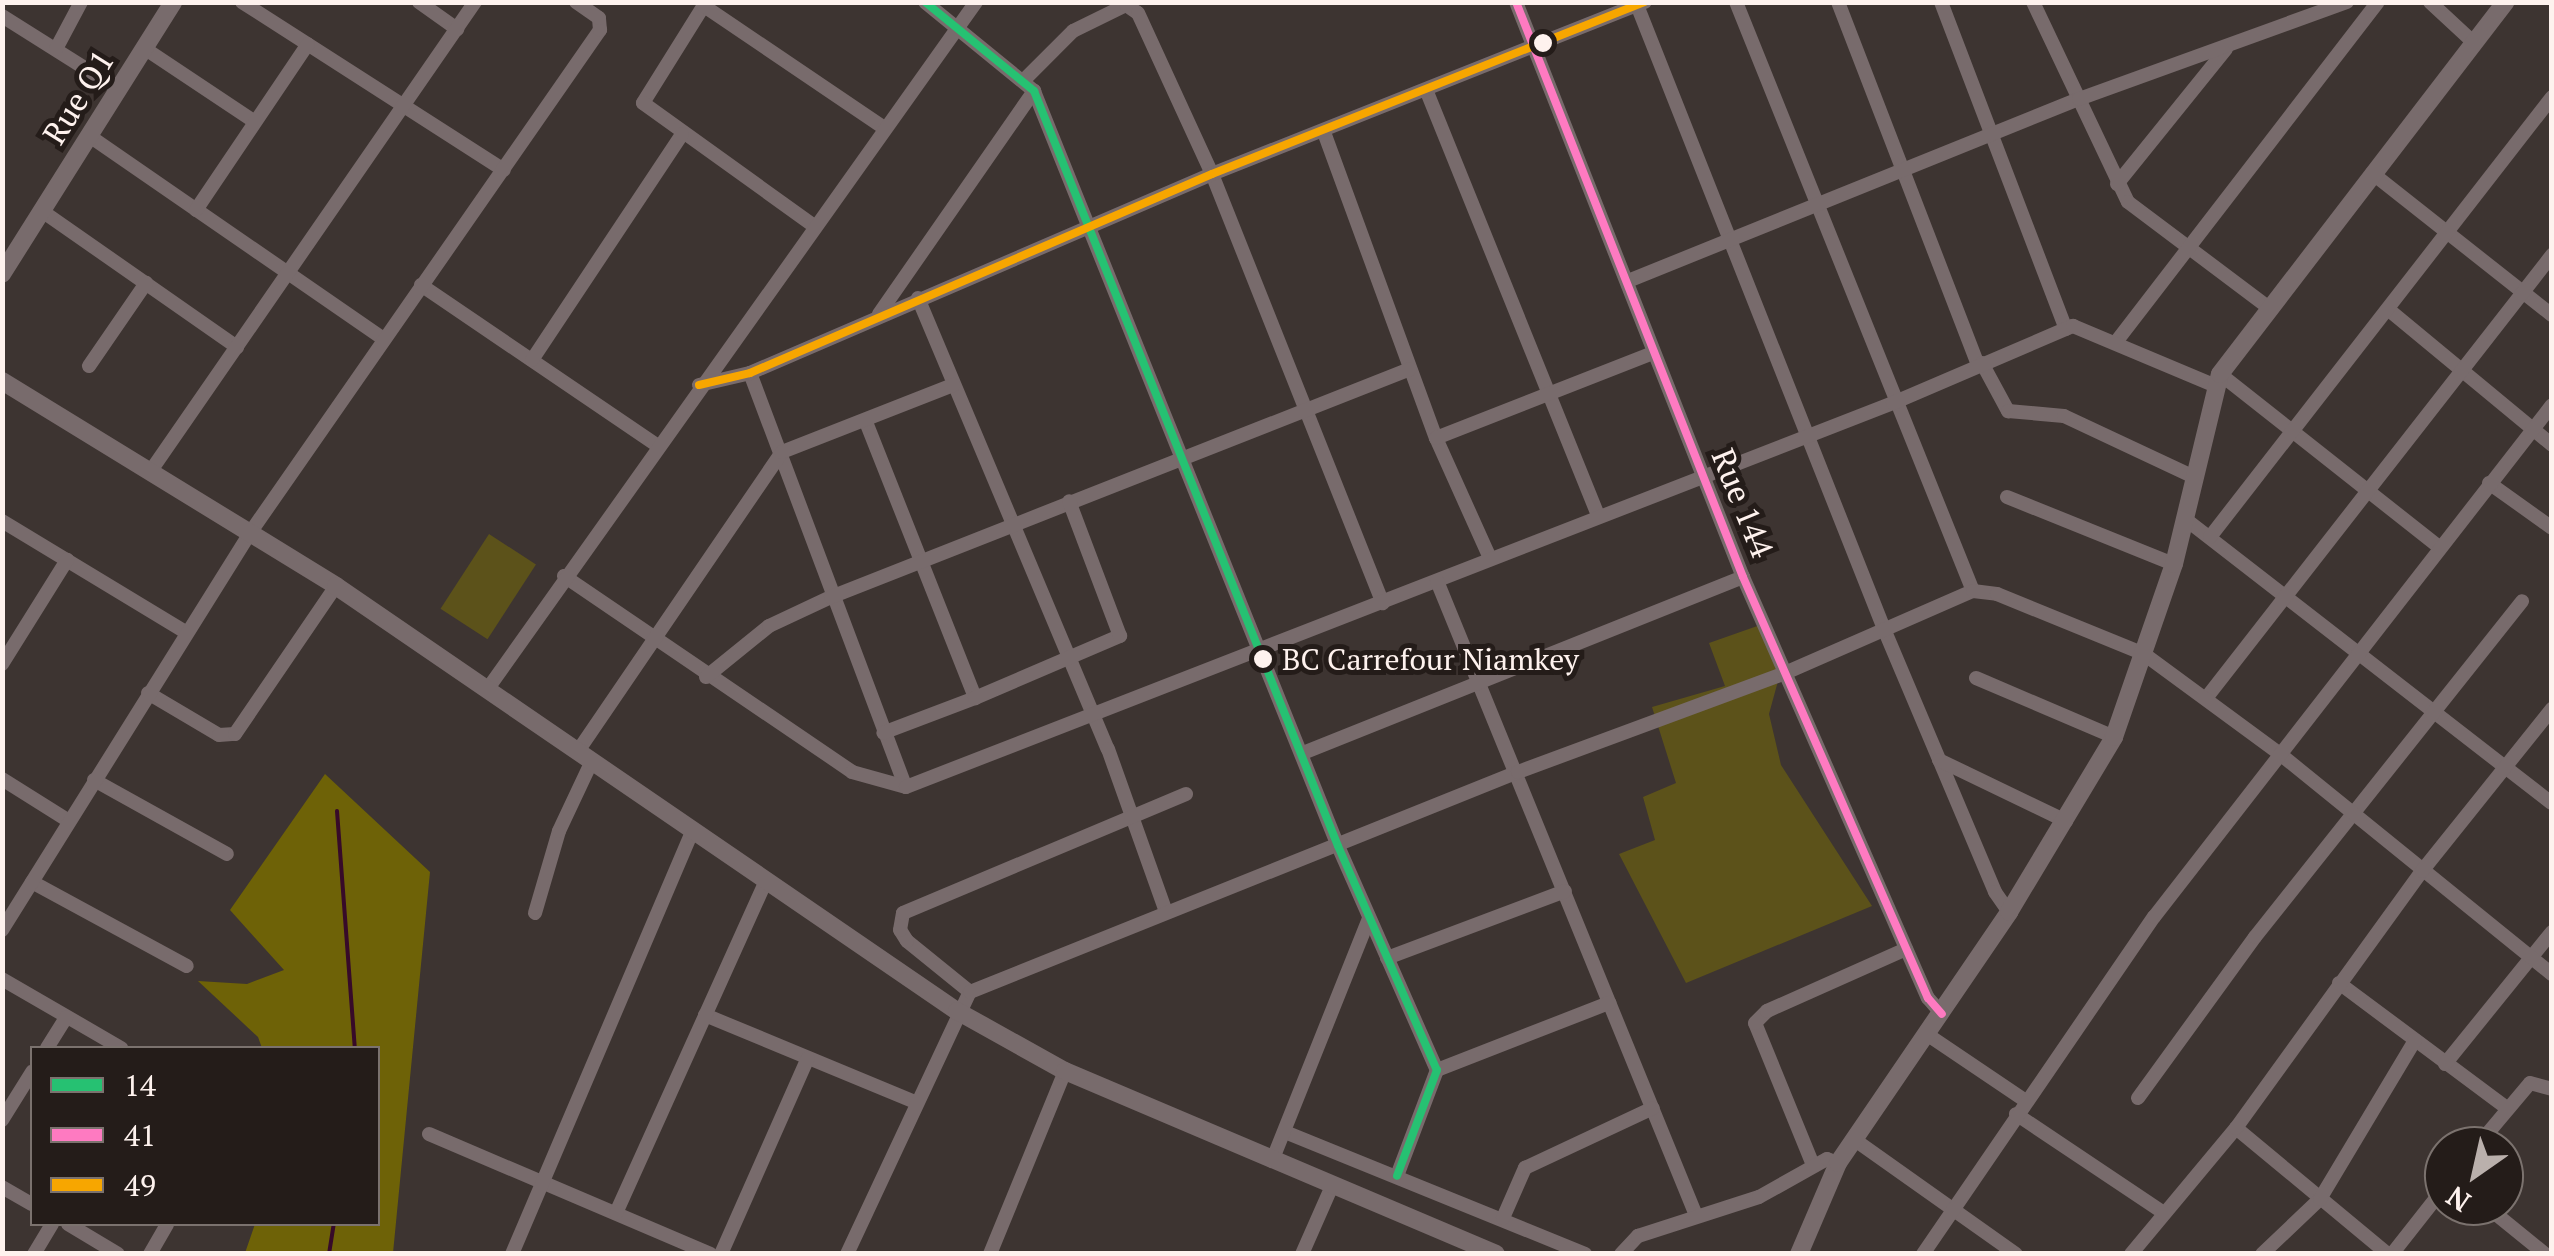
<!DOCTYPE html>
<html>
<head>
<meta charset="utf-8">
<style>
  body { margin:0 }
  #map { position:relative; width:2554px; height:1256px; overflow:hidden; background:#3d3431; font-family:"PT Serif",serif }
  div>[style] { position:absolute }
  .green>* { inset:0; background:#5c521a; transform-origin:0 0 }
  .forest>* { inset:0; background:#6e6207 }
  .stream>* { height:4px; margin:-2px; padding:0 2px; transform-origin:2px; border-radius:2px; background:#370a29 }
  .minor>* { height:14px; margin:-7px; padding:0 7px; transform-origin:7px; border-radius:7px; background:#786b6c }
  .tertiary>* { height:18px; margin:-9px; padding:0 9px; transform-origin:9px; border-radius:9px; background:#786b6c }
  .bus-1>* { height:8px; margin:-4px; padding:0 4px; transform-origin:4px; border-radius:4px; background:#26c172 }
  .bus-2>* { height:8px; margin:-4px; padding:0 4px; transform-origin:4px; border-radius:4px; background:#fe7ac1 }
  .bus-3>* { height:8px; margin:-4px; padding:0 4px; transform-origin:4px; border-radius:4px; background:#f7a600 }
  .dots>* { width:28px; height:28px; translate:-50% -50%; box-sizing:border-box; border:5px solid #241c19; border-radius:50% }
  span { translate:-50% -50%; white-space:nowrap; text-align:center; line-height:1.15; -webkit-text-stroke:10px #241c19; paint-order:stroke }
  .bus-label { font-size:30px; color:#fef2ee }
  .left { translate:0 -50%; text-align:left }
  .street-label { font-size:32px; color:#fef2ee }
  .frame { position:absolute; inset:0; border:5px solid #fef2ee; pointer-events:none }
  .legend { position:absolute; left:30px; top:1046px; width:350px; height:180px; box-sizing:border-box; background:#241c19; border:2px solid #7b726e; margin:0; padding:12px 18px; list-style:none; font-size:30px; color:#fef2ee }
  .legend li { display:flex; align-items:center; gap:20px; height:50px }
  .legend b { width:50px; border:2px solid #7b726e }
  .north { position:absolute; left:2424px; top:1126px; width:100px; height:100px; box-sizing:border-box; background:#241c19; border:2px solid #7b726e; border-radius:50%; rotate:214deg; font-size:28px; font-weight:700; line-height:40px; text-align:center; color:#fef2ee }
  .north::after { content:''; display:block; margin:auto; width:35px; height:45px; background:#bab0ac; clip-path:polygon(50% 0,100% 100%,50% 72%,0 100%) }
</style>
</head>
<body>
<div id="map">
  <div class="green">
    <div style="left:489px;top:534px;width:56px;height:89px;rotate:33deg"></div>
    <div style="clip-path:polygon(1763px 624px,1784px 659px,1769px 714px,1781px 765px,1872px 906px,1686px 983px,1619px 854px,1655px 840px,1643px 797px,1676px 783px,1652px 707px,1725px 686px,1709px 643px)"></div>
  </div>
  <div class="forest">
    <div style="clip-path:polygon(325px 774px,430px 872px,393px 1253px,245px 1253px,255px 1224px,378px 1224px,378px 1048px,262px 1048px,258px 1037px,198px 981px,247px 984px,284px 970px,230px 910px)"></div>
  </div>
  <div class="stream">
    <div style="left:337px;top:811px;width:238px;rotate:85.7deg"></div>
    <div style="left:329px;top:1254px;width:30px;rotate:-81deg"></div>
  </div>
  <div class="minor">
    <div style="left:242px;top:2px;width:311px;rotate:32.7deg"></div>
    <div style="left:419px;top:2px;width:47px;rotate:35.4deg"></div>
    <div style="left:706px;top:2px;width:119px;rotate:122deg"></div>
    <div style="left:643px;top:103px;width:209px;rotate:35.7deg"></div>
    <div style="left:925px;top:2px;width:141px;rotate:39.2deg"></div>
    <div style="left:1034px;top:91px;width:814px;rotate:68.07deg"></div>
    <div style="left:1338px;top:846px;width:245px;rotate:66.2deg"></div>
    <div style="left:1437px;top:1070px;width:113px;rotate:110.7deg"></div>
    <div style="left:1516px;top:2px;width:618px;rotate:68.46deg"></div>
    <div style="left:1743px;top:577px;width:460px;rotate:66.3deg"></div>
    <div style="left:1928px;top:998px;width:21px;rotate:49deg"></div>
    <div style="left:1736px;top:2px;width:635px;rotate:68.08deg"></div>
    <div style="left:1838px;top:2px;width:388px;rotate:68.9deg"></div>
    <div style="left:1941px;top:2px;width:350px;rotate:69.1deg"></div>
    <div style="left:2033px;top:2px;width:221px;rotate:64.6deg"></div>
    <div style="left:2128px;top:202px;width:175px;rotate:36.9deg"></div>
    <div style="left:2430px;top:2px;width:59px;rotate:42.9deg"></div>
    <div style="left:1637px;top:5px;width:671px;rotate:68.4deg"></div>
    <div style="left:1884px;top:629px;width:285px;rotate:67.1deg"></div>
    <div style="left:1995px;top:892px;width:24px;rotate:55deg"></div>
    <div style="left:704px;top:6px;width:217px;rotate:34.1deg"></div>
    <div style="left:2px;top:16px;width:137px;rotate:32.2deg"></div>
    <div style="left:144px;top:48px;width:133px;rotate:33.7deg"></div>
    <div style="left:56px;top:49px;width:53px;rotate:-62deg"></div>
    <div style="left:1025px;top:79px;width:68px;rotate:-45deg"></div>
    <div style="left:1073px;top:31px;width:59px;rotate:-26.1deg"></div>
    <div style="left:1126px;top:5px;width:14px;rotate:34deg"></div>
    <div style="left:1138px;top:13px;width:177px;rotate:65.3deg"></div>
    <div style="left:1212px;top:174px;width:462px;rotate:68.3deg"></div>
    <div style="left:1427px;top:92px;width:454px;rotate:68deg"></div>
    <div style="left:88px;top:135px;width:357px;rotate:34.6deg"></div>
    <div style="left:1325px;top:135px;width:323px;rotate:69.9deg"></div>
    <div style="left:1436px;top:438px;width:132px;rotate:65.8deg"></div>
    <div style="left:2372px;top:173px;width:229px;rotate:38.3deg"></div>
    <div style="left:2117px;top:184px;width:174px;rotate:-51.1deg"></div>
    <div style="left:196px;top:210px;width:200px;rotate:-56deg"></div>
    <div style="left:42px;top:211px;width:238px;rotate:34.9deg"></div>
    <div style="left:1628px;top:281px;width:486px;rotate:-22deg"></div>
    <div style="left:2079px;top:99px;width:285px;rotate:-19.9deg"></div>
    <div style="left:421px;top:285px;width:287px;rotate:34.2deg"></div>
    <div style="left:918px;top:298px;width:489px;rotate:67.2deg"></div>
    <div style="left:1108px;top:749px;width:173px;rotate:70.4deg"></div>
    <div style="left:2389px;top:310px;width:212px;rotate:39.6deg"></div>
    <div style="left:879px;top:314px;width:272px;rotate:-55.2deg"></div>
    <div style="left:2116px;top:342px;width:429px;rotate:-52.4deg"></div>
    <div style="left:532px;top:360px;width:271px;rotate:-56.4deg"></div>
    <div style="left:1982px;top:363px;width:55px;rotate:61.6deg"></div>
    <div style="left:2008px;top:411px;width:56px;rotate:5.1deg"></div>
    <div style="left:2064px;top:416px;width:141px;rotate:25.1deg"></div>
    <div style="left:89px;top:366px;width:101px;rotate:-55.5deg"></div>
    <div style="left:750px;top:373px;width:442px;rotate:69.4deg"></div>
    <div style="left:2220px;top:374px;width:280px;rotate:38.3deg"></div>
    <div style="left:699px;top:385px;width:52px;rotate:-13.2deg"></div>
    <div style="left:750px;top:373px;width:503px;rotate:-23.3deg"></div>
    <div style="left:1212px;top:174px;width:466px;rotate:-21.7deg"></div>
    <div style="left:866px;top:422px;width:297px;rotate:68.4deg"></div>
    <div style="left:975px;top:698px;width:98px;rotate:159.2deg"></div>
    <div style="left:1436px;top:438px;width:233px;rotate:-21.4deg"></div>
    <div style="left:150px;top:472px;width:571px;rotate:-55.34deg"></div>
    <div style="left:2489px;top:483px;width:77px;rotate:35.5deg"></div>
    <div style="left:2007px;top:497px;width:180px;rotate:21.9deg"></div>
    <div style="left:2184px;top:518px;width:465px;rotate:37.8deg"></div>
    <div style="left:2px;top:521px;width:214px;rotate:31.2deg"></div>
    <div style="left:2210px;top:537px;width:557px;rotate:-52.14deg"></div>
    <div style="left:564px;top:576px;width:348px;rotate:34.2deg"></div>
    <div style="left:852px;top:772px;width:56px;rotate:15.5deg"></div>
    <div style="left:906px;top:787px;width:1059px;rotate:-21.26deg"></div>
    <div style="left:1893px;top:403px;width:196px;rotate:-23.2deg"></div>
    <div style="left:2073px;top:326px;width:155px;rotate:22.8deg"></div>
    <div style="left:1437px;top:581px;width:683px;rotate:67.79deg"></div>
    <div style="left:2px;top:664px;width:123px;rotate:-58deg"></div>
    <div style="left:706px;top:677px;width:81px;rotate:-39deg"></div>
    <div style="left:769px;top:626px;width:68px;rotate:-25.1deg"></div>
    <div style="left:831px;top:597px;width:622px;rotate:-21.49deg"></div>
    <div style="left:1976px;top:678px;width:150px;rotate:23.1deg"></div>
    <div style="left:489px;top:687px;width:840px;rotate:-54.59deg"></div>
    <div style="left:148px;top:693px;width:82px;rotate:30.6deg"></div>
    <div style="left:219px;top:735px;width:16px;rotate:-4deg"></div>
    <div style="left:235px;top:734px;width:179px;rotate:-55.7deg"></div>
    <div style="left:2207px;top:697px;width:561px;rotate:-52.03deg"></div>
    <div style="left:975px;top:698px;width:158px;rotate:-23.2deg"></div>
    <div style="left:1120px;top:636px;width:144px;rotate:-110.7deg"></div>
    <div style="left:578px;top:751px;width:362px;rotate:-55.7deg"></div>
    <div style="left:782px;top:452px;width:184px;rotate:-21.4deg"></div>
    <div style="left:1303px;top:753px;width:474px;rotate:-21.8deg"></div>
    <div style="left:1939px;top:760px;width:141px;rotate:25.7deg"></div>
    <div style="left:2px;top:779px;width:79px;rotate:32.1deg"></div>
    <div style="left:94px;top:780px;width:152px;rotate:29.1deg"></div>
    <div style="left:32px;top:882px;width:176px;rotate:28.5deg"></div>
    <div style="left:535px;top:913px;width:85px;rotate:-73.7deg"></div>
    <div style="left:559px;top:831px;width:77px;rotate:-64.8deg"></div>
    <div style="left:2px;top:930px;width:468px;rotate:-58deg"></div>
    <div style="left:250px;top:533px;width:613px;rotate:-55.17deg"></div>
    <div style="left:600px;top:30px;width:12px;rotate:-95deg"></div>
    <div style="left:599px;top:18px;width:28px;rotate:-145deg"></div>
    <div style="left:1387px;top:958px;width:190px;rotate:-20.6deg"></div>
    <div style="left:2px;top:979px;width:138px;rotate:30.1deg"></div>
    <div style="left:2339px;top:983px;width:209px;rotate:36.7deg"></div>
    <div style="left:970px;top:992px;width:81px;rotate:-141deg"></div>
    <div style="left:907px;top:941px;width:13px;rotate:-122deg"></div>
    <div style="left:900px;top:930px;width:17px;rotate:-80deg"></div>
    <div style="left:903px;top:913px;width:307px;rotate:-22.8deg"></div>
    <div style="left:705px;top:1015px;width:227px;rotate:22.5deg"></div>
    <div style="left:1928px;top:1035px;width:118px;rotate:34deg"></div>
    <div style="left:47px;top:1048px;width:36px;rotate:-58deg"></div>
    <div style="left:2445px;top:1064px;width:170px;rotate:-51deg"></div>
    <div style="left:1437px;top:1070px;width:185px;rotate:-21.3deg"></div>
    <div style="left:2138px;top:1098px;width:199px;rotate:-54deg"></div>
    <div style="left:2255px;top:937px;width:429px;rotate:-51.5deg"></div>
    <div style="left:2016px;top:1114px;width:178px;rotate:33.8deg"></div>
    <div style="left:2px;top:1120px;width:57px;rotate:-58deg"></div>
    <div style="left:2236px;top:1128px;width:197px;rotate:39.7deg"></div>
    <div style="left:1285px;top:1132px;width:324px;rotate:22.1deg"></div>
    <div style="left:429px;top:1134px;width:306px;rotate:23.1deg"></div>
    <div style="left:1855px;top:1140px;width:197px;rotate:35.3deg"></div>
    <div style="left:2477px;top:1146px;width:82px;rotate:-49.9deg"></div>
    <div style="left:2530px;top:1083px;width:23px;rotate:15deg"></div>
    <div style="left:1272px;top:1161px;width:261px;rotate:-68.2deg"></div>
    <div style="left:1813px;top:1165px;width:153px;rotate:-112.2deg"></div>
    <div style="left:1755px;top:1023px;width:17px;rotate:-45deg"></div>
    <div style="left:1767px;top:1011px;width:152px;rotate:-24deg"></div>
    <div style="left:2px;top:1187px;width:34px;rotate:30deg"></div>
    <div style="left:2486px;top:1206px;width:76px;rotate:39.1deg"></div>
    <div style="left:616px;top:1213px;width:364px;rotate:-65.7deg"></div>
    <div style="left:1503px;top:1218px;width:55px;rotate:-66.3deg"></div>
    <div style="left:1525px;top:1168px;width:141px;rotate:-25.1deg"></div>
    <div style="left:68px;top:1224px;width:58px;rotate:31deg"></div>
    <div style="left:34px;top:1254px;width:35px;rotate:-59deg"></div>
    <div style="left:150px;top:1254px;width:34px;rotate:-60deg"></div>
    <div style="left:512px;top:1254px;width:461px;rotate:-66.9deg"></div>
    <div style="left:721px;top:1254px;width:214px;rotate:-66.1deg"></div>
    <div style="left:847px;top:1254px;width:289px;rotate:-64.9deg"></div>
    <div style="left:970px;top:992px;width:591px;rotate:-21.87deg"></div>
    <div style="left:1518px;top:772px;width:285px;rotate:-20.3deg"></div>
    <div style="left:1785px;top:673px;width:205px;rotate:-23.6deg"></div>
    <div style="left:1973px;top:591px;width:24px;rotate:7deg"></div>
    <div style="left:1997px;top:594px;width:159px;rotate:22.2deg"></div>
    <div style="left:2144px;top:654px;width:169px;rotate:36.3deg"></div>
    <div style="left:2280px;top:754px;width:350px;rotate:39deg"></div>
    <div style="left:990px;top:1254px;width:198px;rotate:-67.7deg"></div>
    <div style="left:1302px;top:1254px;width:74px;rotate:-66.2deg"></div>
    <div style="left:1621px;top:1254px;width:25px;rotate:-47deg"></div>
    <div style="left:1638px;top:1236px;width:127px;rotate:-17.9deg"></div>
    <div style="left:1759px;top:1197px;width:78px;rotate:-29.2deg"></div>
    <div style="left:1827px;top:1159px;width:12px;rotate:20deg"></div>
    <div style="left:1923px;top:1254px;width:409px;rotate:-55.6deg"></div>
    <div style="left:2154px;top:917px;width:648px;rotate:-52.14deg"></div>
    <div style="left:2131px;top:1254px;width:164px;rotate:-50.2deg"></div>
    <div style="left:2236px;top:1128px;width:317px;rotate:-54.1deg"></div>
    <div style="left:2422px;top:871px;width:208px;rotate:-51.3deg"></div>
    <div style="left:2262px;top:1254px;width:80px;rotate:-43.5deg"></div>
    <div style="left:2320px;top:1199px;width:185px;rotate:-59.1deg"></div>
    <div style="left:2392px;top:1254px;width:84px;rotate:-51.8deg"></div>
  </div>
  <div class="tertiary">
    <div style="left:2px;top:274px;width:321px;rotate:-57.8deg"></div>
    <div style="left:2px;top:381px;width:392px;rotate:31.5deg"></div>
    <div style="left:336px;top:586px;width:753px;rotate:34.39deg"></div>
    <div style="left:957px;top:1011px;width:124px;rotate:29.1deg"></div>
    <div style="left:1065px;top:1071px;width:468px;rotate:23deg"></div>
    <div style="left:1799px;top:1254px;width:99px;rotate:-66.8deg"></div>
    <div style="left:1838px;top:1163px;width:304px;rotate:-55.7deg"></div>
    <div style="left:2009px;top:912px;width:204px;rotate:-59deg"></div>
    <div style="left:2114px;top:737px;width:183px;rotate:-70.9deg"></div>
    <div style="left:2174px;top:564px;width:195px;rotate:-76.4deg"></div>
    <div style="left:2220px;top:374px;width:469px;rotate:-52.5deg"></div>
  </div>
  <div class="bus-1">
    <div style="left:925px;top:2px;width:141px;rotate:39.2deg"></div>
    <div style="left:1034px;top:91px;width:814px;rotate:68.07deg"></div>
    <div style="left:1338px;top:846px;width:245px;rotate:66.2deg"></div>
    <div style="left:1437px;top:1070px;width:113px;rotate:110.7deg"></div>
  </div>
  <div class="bus-2">
    <div style="left:1516px;top:2px;width:618px;rotate:68.46deg"></div>
    <div style="left:1743px;top:577px;width:460px;rotate:66.3deg"></div>
    <div style="left:1928px;top:998px;width:21px;rotate:49deg"></div>
  </div>
  <div class="bus-3">
    <div style="left:699px;top:385px;width:52px;rotate:-13.2deg"></div>
    <div style="left:750px;top:373px;width:503px;rotate:-23.3deg"></div>
    <div style="left:1212px;top:174px;width:466px;rotate:-21.7deg"></div>
  </div>
  <div class="dots">
    <div style="left:1543px;top:43px;background:#fef2ee"></div>
    <div style="left:1263px;top:659px;background:#fef2ee"></div>
  </div>
  <div class="bus-label">
    <span class="left" style="left:1282px;top:659px">BC Carrefour Niamkey</span>
  </div>
  <div class="street-label">
    <span style="left:78px;top:97px;rotate:-58deg">Rue Q1</span>
    <span style="left:1743px;top:503px;rotate:68deg">Rue 144</span>
  </div>
  <div class="frame"></div>
  <ul class="legend">
  <li><b style="height:12px;background:#26c172"></b>14</li>
  <li><b style="height:12px;background:#fe7ac1"></b>41</li>
  <li><b style="height:12px;background:#f7a600"></b>49</li>
  </ul>
  <div class="north">N</div>
</div>
</body>
</html>
